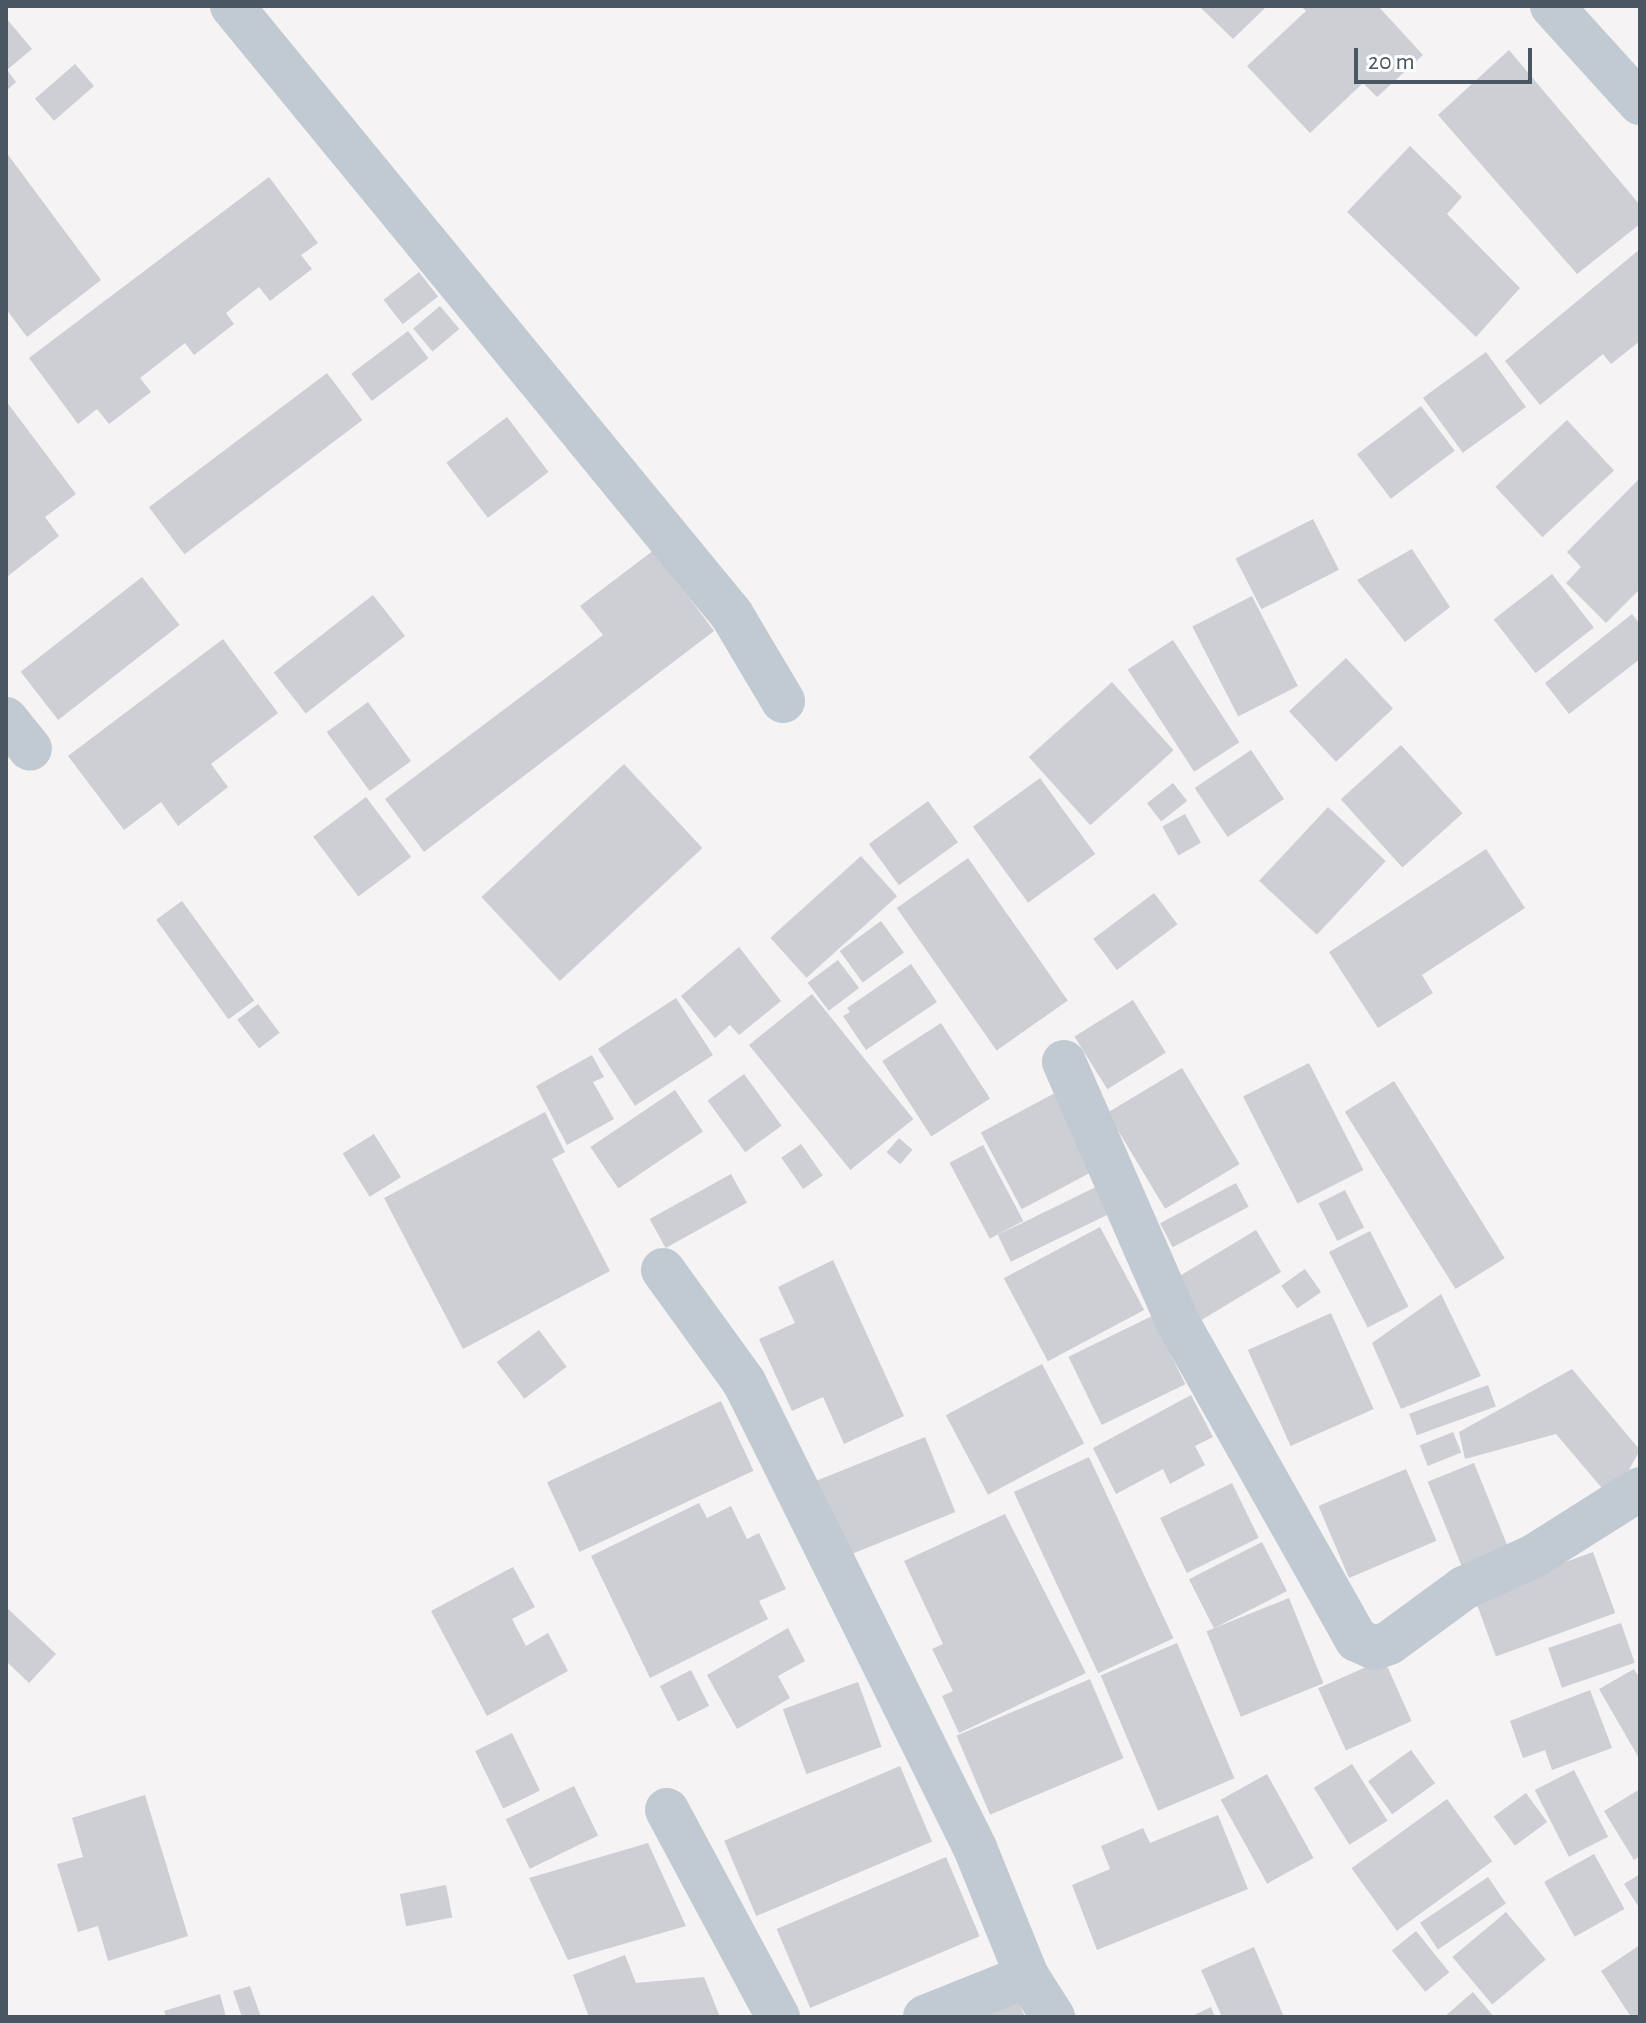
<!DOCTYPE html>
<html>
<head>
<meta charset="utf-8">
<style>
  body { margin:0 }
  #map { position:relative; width:1646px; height:2023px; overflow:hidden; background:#f5f3f3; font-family:"Alegreya Sans",sans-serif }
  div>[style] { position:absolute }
  .building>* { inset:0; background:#cdcfd5; transform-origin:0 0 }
  .minor>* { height:44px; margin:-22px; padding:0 22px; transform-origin:22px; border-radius:22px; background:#c1cad2 }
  span { translate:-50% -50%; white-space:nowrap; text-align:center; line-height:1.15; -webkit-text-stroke:8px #fff; paint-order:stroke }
  .frame { position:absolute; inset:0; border:8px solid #4a5661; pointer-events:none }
  .scale { position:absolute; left:1354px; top:48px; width:178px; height:36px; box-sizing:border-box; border:4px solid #4a5661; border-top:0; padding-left:10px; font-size:24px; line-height:28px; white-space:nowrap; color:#4a5661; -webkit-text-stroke:6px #fff; paint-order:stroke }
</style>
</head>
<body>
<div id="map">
  <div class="building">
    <div style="clip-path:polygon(1199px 6px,1267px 6px,1233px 39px)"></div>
    <div style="clip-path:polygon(1301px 6px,1378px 6px,1423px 55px,1377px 97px,1363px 83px,1310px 133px,1247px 66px,1306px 11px)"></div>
    <div style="clip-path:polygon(6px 18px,32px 49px,7px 70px,16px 82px,6px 91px)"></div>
    <div style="clip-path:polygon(1509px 50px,1640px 205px,1640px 224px,1577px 274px,1438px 115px)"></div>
    <div style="left:75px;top:64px;width:29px;height:53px;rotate:49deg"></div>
    <div style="clip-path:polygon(1410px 146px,1462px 197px,1447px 214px,1520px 288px,1476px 337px,1347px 212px)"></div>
    <div style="clip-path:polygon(6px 152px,101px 280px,27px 337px,6px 309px)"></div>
    <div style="clip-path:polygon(269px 177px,318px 243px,301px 255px,312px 269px,270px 301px,259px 287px,226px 313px,234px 324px,194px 355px,185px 343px,140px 378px,151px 392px,109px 424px,97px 409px,78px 424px,29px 358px)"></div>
    <div style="clip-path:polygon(1640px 249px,1640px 341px,1611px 364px,1603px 354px,1540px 405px,1505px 361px)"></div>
    <div style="left:419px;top:272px;width:31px;height:45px;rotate:52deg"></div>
    <div style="left:440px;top:306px;width:30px;height:35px;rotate:50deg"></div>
    <div style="left:408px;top:331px;width:34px;height:71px;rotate:53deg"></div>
    <div style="left:1486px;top:352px;width:68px;height:78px;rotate:54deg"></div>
    <div style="left:327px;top:373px;width:59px;height:223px;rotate:53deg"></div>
    <div style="clip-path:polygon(6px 401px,76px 494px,45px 517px,59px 536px,8px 576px)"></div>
    <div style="left:1421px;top:406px;width:56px;height:80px;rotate:53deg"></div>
    <div style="left:507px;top:417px;width:69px;height:76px;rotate:53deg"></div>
    <div style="left:1567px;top:420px;width:69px;height:98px;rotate:47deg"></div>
    <div style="clip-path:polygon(1640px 478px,1640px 589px,1606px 623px,1566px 583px,1581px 567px,1567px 552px)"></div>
    <div style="left:1313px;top:519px;width:57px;height:87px;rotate:63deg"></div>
    <div style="clip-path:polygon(1412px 549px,1450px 607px,1405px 642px,1357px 580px)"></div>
    <div style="clip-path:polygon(654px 550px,714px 631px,424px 852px,385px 799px,603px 635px,580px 606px)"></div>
    <div style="left:1552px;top:574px;width:68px;height:74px;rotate:52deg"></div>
    <div style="left:142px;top:577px;width:61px;height:154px;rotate:52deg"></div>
    <div style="left:373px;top:595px;width:52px;height:126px;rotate:52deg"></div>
    <div style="left:1252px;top:596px;width:101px;height:67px;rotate:63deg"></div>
    <div style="clip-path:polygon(1632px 614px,1640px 624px,1640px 659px,1569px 714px,1545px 683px)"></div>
    <div style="clip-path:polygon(223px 639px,278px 713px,211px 764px,228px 787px,178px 826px,161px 802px,124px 830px,68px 756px)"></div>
    <div style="left:1173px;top:640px;width:122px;height:54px;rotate:57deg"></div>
    <div style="left:1346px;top:658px;width:69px;height:78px;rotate:47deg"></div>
    <div style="left:1112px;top:682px;width:92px;height:112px;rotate:48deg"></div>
    <div style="left:368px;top:702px;width:73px;height:51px;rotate:54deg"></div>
    <div style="left:1401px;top:745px;width:92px;height:81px;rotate:48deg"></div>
    <div style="left:1251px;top:750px;width:59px;height:68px;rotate:56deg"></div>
    <div style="left:624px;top:764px;width:115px;height:195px;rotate:47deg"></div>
    <div style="left:1040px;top:778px;width:94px;height:83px;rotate:54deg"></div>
    <div style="left:1173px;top:783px;width:23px;height:33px;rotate:52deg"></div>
    <div style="left:366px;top:797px;width:75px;height:66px;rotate:53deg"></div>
    <div style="left:928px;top:801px;width:51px;height:73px;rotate:54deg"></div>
    <div style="left:1328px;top:807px;width:79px;height:101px;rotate:43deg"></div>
    <div style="left:1185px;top:814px;width:33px;height:26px;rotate:61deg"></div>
    <div style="clip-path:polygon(1486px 849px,1525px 908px,1422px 975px,1433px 993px,1378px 1028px,1329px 952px)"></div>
    <div style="left:861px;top:856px;width:54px;height:122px;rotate:48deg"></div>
    <div style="left:968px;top:858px;width:174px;height:87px;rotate:55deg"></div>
    <div style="left:1154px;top:893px;width:39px;height:76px;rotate:53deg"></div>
    <div style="left:182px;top:901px;width:123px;height:32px;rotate:54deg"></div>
    <div style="left:881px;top:921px;width:39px;height:51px;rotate:54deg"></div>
    <div style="clip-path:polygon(739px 947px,781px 1001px,739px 1035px,730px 1025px,715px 1038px,681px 996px)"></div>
    <div style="left:838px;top:960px;width:35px;height:38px;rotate:53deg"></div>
    <div style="clip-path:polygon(911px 964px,937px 1002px,866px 1050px,843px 1016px,850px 1012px,847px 1008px)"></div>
    <div style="left:812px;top:994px;width:161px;height:81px;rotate:51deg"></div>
    <div style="left:676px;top:998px;width:68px;height:93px;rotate:57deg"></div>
    <div style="left:1133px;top:1000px;width:62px;height:69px;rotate:58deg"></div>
    <div style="left:258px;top:1004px;width:36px;height:26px;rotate:53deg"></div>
    <div style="left:941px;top:1023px;width:90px;height:70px;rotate:57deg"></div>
    <div style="clip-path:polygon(592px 1055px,604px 1077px,593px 1082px,614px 1119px,567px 1145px,536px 1086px)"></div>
    <div style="left:1309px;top:1063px;width:120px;height:74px;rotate:63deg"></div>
    <div style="left:1182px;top:1068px;width:112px;height:87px;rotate:59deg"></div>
    <div style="left:744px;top:1074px;width:64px;height:45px;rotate:54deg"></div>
    <div style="left:1394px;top:1081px;width:209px;height:58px;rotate:58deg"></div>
    <div style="left:675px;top:1090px;width:50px;height:102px;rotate:56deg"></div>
    <div style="left:1055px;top:1093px;width:87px;height:84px;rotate:62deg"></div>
    <div style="clip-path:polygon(545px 1112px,565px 1152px,552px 1159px,610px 1271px,463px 1349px,384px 1198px)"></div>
    <div style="left:374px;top:1134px;width:51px;height:37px;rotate:58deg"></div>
    <div style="left:899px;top:1138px;width:18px;height:19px;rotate:41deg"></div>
    <div style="left:801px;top:1144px;width:38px;height:24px;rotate:55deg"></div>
    <div style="left:983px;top:1145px;width:86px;height:38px;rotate:62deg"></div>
    <div style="left:731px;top:1174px;width:33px;height:93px;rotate:61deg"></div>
    <div style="left:1236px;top:1183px;width:27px;height:86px;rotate:62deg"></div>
    <div style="left:1102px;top:1184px;width:30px;height:116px;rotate:64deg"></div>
    <div style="left:1345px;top:1190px;width:42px;height:30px;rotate:63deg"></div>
    <div style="left:1100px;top:1227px;width:94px;height:109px;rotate:62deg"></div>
    <div style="left:1256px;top:1230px;width:49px;height:96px;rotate:59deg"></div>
    <div style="left:1370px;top:1231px;width:85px;height:46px;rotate:63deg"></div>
    <div style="clip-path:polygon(833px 1260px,904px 1416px,844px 1444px,823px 1397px,792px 1411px,759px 1339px,795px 1323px,778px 1287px)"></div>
    <div style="left:1305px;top:1269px;width:28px;height:29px;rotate:55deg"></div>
    <div style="clip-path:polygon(1441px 1294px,1481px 1376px,1401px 1409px,1372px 1343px)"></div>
    <div style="left:1331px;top:1313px;width:105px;height:91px;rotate:66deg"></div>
    <div style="left:1152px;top:1316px;width:76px;height:93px;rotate:64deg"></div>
    <div style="left:539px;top:1330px;width:46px;height:53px;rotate:53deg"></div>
    <div style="left:1042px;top:1364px;width:90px;height:109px;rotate:62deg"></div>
    <div style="clip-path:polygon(1572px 1369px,1640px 1450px,1612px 1500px,1556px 1434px,1465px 1459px,1459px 1432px)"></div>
    <div style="left:1488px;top:1385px;width:23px;height:84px;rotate:70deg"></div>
    <div style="clip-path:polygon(1191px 1395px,1213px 1437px,1195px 1446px,1205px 1465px,1170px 1484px,1163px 1469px,1116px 1494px,1093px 1448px)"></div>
    <div style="left:721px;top:1401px;width:77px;height:192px;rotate:65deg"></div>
    <div style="left:1453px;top:1432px;width:22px;height:36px;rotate:68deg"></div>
    <div style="left:925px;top:1437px;width:81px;height:125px;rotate:68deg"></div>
    <div style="left:1089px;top:1457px;width:200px;height:83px;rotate:65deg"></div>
    <div style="left:1474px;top:1463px;width:97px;height:50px;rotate:68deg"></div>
    <div style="left:1406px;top:1469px;width:78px;height:95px;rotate:67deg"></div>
    <div style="left:1232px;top:1483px;width:61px;height:80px;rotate:64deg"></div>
    <div style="clip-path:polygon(699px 1503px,707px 1518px,731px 1506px,747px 1539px,759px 1533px,786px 1589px,759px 1601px,768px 1619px,650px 1678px,591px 1556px)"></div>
    <div style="clip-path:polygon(1005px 1514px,1086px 1673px,959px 1733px,942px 1696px,953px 1691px,932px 1649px,943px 1644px,904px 1561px)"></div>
    <div style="left:1262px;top:1542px;width:55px;height:82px;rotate:63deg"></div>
    <div style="left:1593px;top:1552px;width:65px;height:127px;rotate:70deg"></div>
    <div style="clip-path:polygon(513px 1567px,535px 1607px,512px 1619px,526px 1646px,548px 1633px,568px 1671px,487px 1716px,431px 1611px)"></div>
    <div style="left:1289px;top:1598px;width:92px;height:89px;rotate:68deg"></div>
    <div style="clip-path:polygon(6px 1607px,56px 1654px,29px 1683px,6px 1661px)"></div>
    <div style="left:1621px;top:1623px;width:42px;height:77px;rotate:71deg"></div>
    <div style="clip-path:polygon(788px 1628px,805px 1661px,778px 1676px,790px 1698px,737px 1729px,707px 1675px)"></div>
    <div style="left:1177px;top:1643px;width:147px;height:83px;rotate:67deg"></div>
    <div style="left:1384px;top:1659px;width:68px;height:72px;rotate:66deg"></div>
    <div style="clip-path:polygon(1634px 1669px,1640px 1679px,1640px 1760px,1599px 1689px)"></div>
    <div style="left:691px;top:1670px;width:40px;height:35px;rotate:63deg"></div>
    <div style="left:1090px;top:1679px;width:86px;height:145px;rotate:67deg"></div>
    <div style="left:858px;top:1682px;width:69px;height:80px;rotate:70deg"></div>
    <div style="clip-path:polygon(1590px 1690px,1612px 1748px,1552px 1770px,1545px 1750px,1523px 1758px,1510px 1721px)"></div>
    <div style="left:512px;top:1733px;width:64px;height:41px;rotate:64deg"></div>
    <div style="left:1411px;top:1750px;width:41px;height:53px;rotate:54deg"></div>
    <div style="left:1352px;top:1764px;width:67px;height:45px;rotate:58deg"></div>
    <div style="left:900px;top:1766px;width:82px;height:191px;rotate:67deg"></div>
    <div style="left:1574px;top:1770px;width:75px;height:44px;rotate:63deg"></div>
    <div style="left:1267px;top:1774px;width:96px;height:53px;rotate:61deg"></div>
    <div style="left:574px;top:1786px;width:55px;height:76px;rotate:64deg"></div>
    <div style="clip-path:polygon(1640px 1789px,1640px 1856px,1634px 1860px,1604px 1811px)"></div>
    <div style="left:1526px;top:1793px;width:36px;height:40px;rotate:54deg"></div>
    <div style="clip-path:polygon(145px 1795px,188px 1936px,108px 1961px,98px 1926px,78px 1932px,57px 1864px,83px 1857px,72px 1818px)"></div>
    <div style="left:1447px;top:1799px;width:77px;height:118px;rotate:54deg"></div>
    <div style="clip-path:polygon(1218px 1815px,1248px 1889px,1097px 1950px,1072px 1885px,1110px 1869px,1101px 1846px,1143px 1828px,1150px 1843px)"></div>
    <div style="clip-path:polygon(648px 1843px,686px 1926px,568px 1960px,529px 1878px)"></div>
    <div style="left:1594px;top:1854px;width:63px;height:57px;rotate:61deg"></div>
    <div style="left:946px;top:1857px;width:86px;height:184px;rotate:67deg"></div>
    <div style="clip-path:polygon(1640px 1874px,1640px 1909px,1624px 1884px)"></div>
    <div style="left:1488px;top:1877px;width:32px;height:82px;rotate:56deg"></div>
    <div style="left:446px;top:1885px;width:33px;height:47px;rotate:79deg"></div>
    <div style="left:1506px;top:1912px;width:62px;height:70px;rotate:50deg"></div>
    <div style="left:1416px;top:1931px;width:53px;height:31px;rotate:51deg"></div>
    <div style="clip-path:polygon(1640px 1945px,1640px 2017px,1631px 2017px,1601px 1971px)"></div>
    <div style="clip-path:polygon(1254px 1947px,1284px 2017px,1222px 2017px,1201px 1970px)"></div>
    <div style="clip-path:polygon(625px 1955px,636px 1983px,704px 1977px,720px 2017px,589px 2017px,573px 1975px)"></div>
    <div style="clip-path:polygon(250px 1986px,261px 2017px,242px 2017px,233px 1991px)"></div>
    <div style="clip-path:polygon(1013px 1990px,1025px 2017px,954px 2017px)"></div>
    <div style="clip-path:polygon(1473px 1992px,1494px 2017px,1444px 2017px)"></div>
    <div style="clip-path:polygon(220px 1994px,226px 2017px,166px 2017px,164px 2011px)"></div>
    <div style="clip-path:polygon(1211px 2007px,1215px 2017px,1190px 2017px)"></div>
  </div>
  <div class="minor">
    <div style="left:232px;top:6px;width:788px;rotate:50.61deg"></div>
    <div style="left:732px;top:615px;width:100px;rotate:59.3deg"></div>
    <div style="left:1552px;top:6px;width:131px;rotate:47.8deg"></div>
    <div style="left:6px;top:719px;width:38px;rotate:51deg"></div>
    <div style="left:1064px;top:1062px;width:283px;rotate:66.4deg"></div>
    <div style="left:1177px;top:1321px;width:366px;rotate:60.6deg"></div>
    <div style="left:1357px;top:1640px;width:20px;rotate:24deg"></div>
    <div style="left:1375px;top:1648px;width:15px;rotate:-20deg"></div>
    <div style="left:1389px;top:1643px;width:93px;rotate:-36.3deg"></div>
    <div style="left:1464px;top:1588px;width:77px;rotate:-24.6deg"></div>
    <div style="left:1534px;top:1556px;width:125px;rotate:-32.3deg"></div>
    <div style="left:663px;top:1270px;width:138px;rotate:54.1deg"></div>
    <div style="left:744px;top:1382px;width:520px;rotate:63.63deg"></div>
    <div style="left:975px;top:1848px;width:138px;rotate:67.9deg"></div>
    <div style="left:1027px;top:1976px;width:49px;rotate:57.6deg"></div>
    <div style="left:667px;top:1810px;width:235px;rotate:61.8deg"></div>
    <div style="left:925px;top:2017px;width:110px;rotate:-21.9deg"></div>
  </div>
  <div class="frame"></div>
  <div class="scale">20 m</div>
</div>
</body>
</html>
